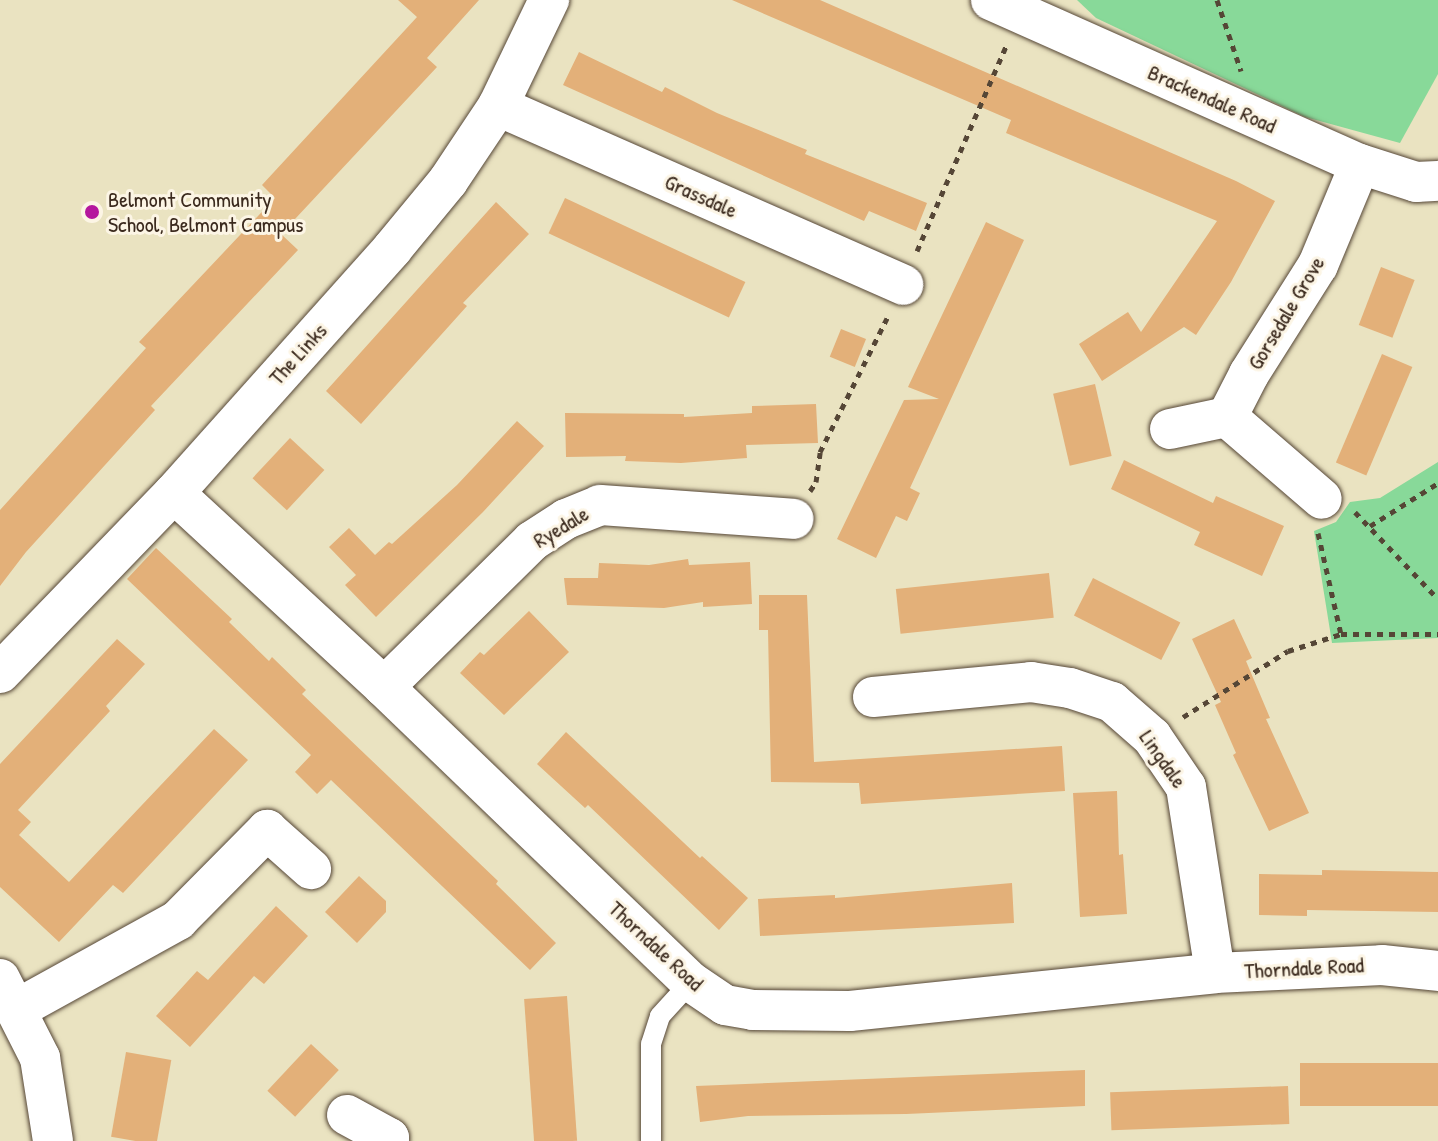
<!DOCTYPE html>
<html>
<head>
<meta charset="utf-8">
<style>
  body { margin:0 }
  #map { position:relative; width:1438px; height:1141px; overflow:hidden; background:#eae3c1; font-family:"Patrick Hand",sans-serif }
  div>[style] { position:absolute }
  .green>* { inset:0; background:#88d999 }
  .building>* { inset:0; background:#e3b079; transform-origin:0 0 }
  .path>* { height:5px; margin-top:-2.5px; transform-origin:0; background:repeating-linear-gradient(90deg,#554636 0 6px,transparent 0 12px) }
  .roads { filter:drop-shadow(0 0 2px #554636) drop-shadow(0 0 2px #554636) }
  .lane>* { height:20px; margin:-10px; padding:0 10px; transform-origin:10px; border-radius:10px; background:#fff }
  .street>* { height:40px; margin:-20px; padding:0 20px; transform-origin:20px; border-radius:20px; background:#fff }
  .dots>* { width:22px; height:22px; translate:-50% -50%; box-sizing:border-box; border:4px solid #fcf5e5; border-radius:50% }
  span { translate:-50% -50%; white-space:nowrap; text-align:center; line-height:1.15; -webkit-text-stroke:6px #fcf5e5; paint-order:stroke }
  .street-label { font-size:22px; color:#3b2a1e }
  .poi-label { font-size:22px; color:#3b2a1e }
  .left { translate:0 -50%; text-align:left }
</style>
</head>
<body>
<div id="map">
  <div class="green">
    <div style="clip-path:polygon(1077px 0,1438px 0,1438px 74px,1400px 143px,1305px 117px,1096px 18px)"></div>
    <div style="clip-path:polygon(1438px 462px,1438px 638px,1332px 643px,1314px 531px,1336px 522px,1350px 502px,1380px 498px)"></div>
  </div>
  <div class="building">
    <div style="clip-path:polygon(398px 0,479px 0,427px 58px,437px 67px,281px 234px,298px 250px,151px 406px,155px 410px,26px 552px,0 586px,0 510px,146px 348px,139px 342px,275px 198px,262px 185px,417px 17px)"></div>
    <div style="clip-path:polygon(732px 0,820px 0,1236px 181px,1275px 201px,1231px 282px,1196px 335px,1184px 327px,1102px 381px,1079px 344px,1128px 312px,1141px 332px,1217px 221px,1006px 133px,1011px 120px)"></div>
    <div style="clip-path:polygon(579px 52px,662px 92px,665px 87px,717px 113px,807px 150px,805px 154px,927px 203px,916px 231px,869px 211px,864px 221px,563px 85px)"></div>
    <div style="left:565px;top:198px;width:199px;height:39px;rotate:25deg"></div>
    <div style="clip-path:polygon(496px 202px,529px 234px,463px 303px,467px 306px,361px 424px,326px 391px)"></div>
    <div style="clip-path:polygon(986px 222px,1024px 240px,910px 488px,920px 493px,907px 521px,896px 516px,876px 558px,837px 539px,904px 400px,939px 399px,908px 387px)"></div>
    <div style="left:1381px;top:267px;width:36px;height:62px;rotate:21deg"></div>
    <div style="left:841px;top:329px;width:27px;height:30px;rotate:22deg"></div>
    <div style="left:1382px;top:354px;width:33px;height:118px;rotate:23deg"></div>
    <div style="left:1095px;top:384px;width:74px;height:43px;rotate:77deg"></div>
    <div style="clip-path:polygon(816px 404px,818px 443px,746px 445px,747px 458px,681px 463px,625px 461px,626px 456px,566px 457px,565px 413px,684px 414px,684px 417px,752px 413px,752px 406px)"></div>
    <div style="clip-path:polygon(517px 421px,544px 446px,483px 512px,376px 617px,345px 585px,356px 575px,329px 547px,349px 528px,375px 555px,389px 542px,392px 544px,457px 485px)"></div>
    <div style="left:290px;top:438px;width:47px;height:55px;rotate:43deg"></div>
    <div style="clip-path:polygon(1124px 460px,1213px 503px,1216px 496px,1284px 526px,1262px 576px,1194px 545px,1200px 532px,1111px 489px)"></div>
    <div style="clip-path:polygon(156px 548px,232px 619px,229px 622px,269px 661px,272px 657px,306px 690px,302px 694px,498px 881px,496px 884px,556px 943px,530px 970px,331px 780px,317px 794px,295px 772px,311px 755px,127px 579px)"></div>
    <div style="clip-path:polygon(688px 559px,689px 565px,750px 562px,752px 604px,703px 607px,703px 602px,664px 608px,567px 605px,564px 578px,598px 578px,599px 563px,649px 565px)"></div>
    <div style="left:1049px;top:573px;width:45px;height:154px;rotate:84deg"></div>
    <div style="left:1093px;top:578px;width:98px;height:42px;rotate:27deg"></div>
    <div style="clip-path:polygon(759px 595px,807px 595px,814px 762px,1062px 746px,1065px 791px,861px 804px,859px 783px,771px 782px,768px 630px,759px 630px)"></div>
    <div style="clip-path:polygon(529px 611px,569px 652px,504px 715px,460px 673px,480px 652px,484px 655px)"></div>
    <div style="clip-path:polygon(1234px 619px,1252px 658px,1246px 661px,1270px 718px,1266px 719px,1309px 813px,1269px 831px,1233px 755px,1236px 753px,1215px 705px,1221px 702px,1192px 639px)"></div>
    <div style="clip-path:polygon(117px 639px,145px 664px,106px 706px,110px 711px,18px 810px,31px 822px,19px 835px,69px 882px,214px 729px,248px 760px,123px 893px,113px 885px,59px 942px,0 887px,0 764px)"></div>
    <div style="clip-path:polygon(566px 732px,700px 858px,702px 856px,748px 898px,719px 930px,588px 805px,585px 808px,537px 764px)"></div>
    <div style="clip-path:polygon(1117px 791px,1119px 855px,1123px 854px,1127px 914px,1080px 917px,1073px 793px)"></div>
    <div style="clip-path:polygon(1322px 870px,1438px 872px,1438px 912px,1307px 910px,1307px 916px,1259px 915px,1259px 874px,1322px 875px)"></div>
    <div style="clip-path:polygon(359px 876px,386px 901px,386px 912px,357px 943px,325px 912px)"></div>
    <div style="clip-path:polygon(1012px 883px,1014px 923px,760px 936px,758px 899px,835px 895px,835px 898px)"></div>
    <div style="clip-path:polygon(276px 906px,308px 936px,264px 984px,254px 976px,190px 1047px,156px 1016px,197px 971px,208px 980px)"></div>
    <div style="left:567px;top:996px;width:145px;height:43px;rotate:86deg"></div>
    <div style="left:311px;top:1044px;width:38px;height:64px;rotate:43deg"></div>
    <div style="left:126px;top:1052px;width:46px;height:86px;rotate:10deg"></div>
    <div style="left:1438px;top:1063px;width:43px;height:138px;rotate:90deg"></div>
    <div style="clip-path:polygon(1085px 1070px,1085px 1106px,906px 1114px,748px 1116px,700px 1122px,696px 1086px)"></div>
    <div style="left:1288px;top:1086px;width:38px;height:178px;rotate:88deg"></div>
  </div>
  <div class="path">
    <div style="left:1217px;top:0;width:75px;rotate:71.3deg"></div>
    <div style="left:917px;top:251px;width:226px;rotate:-66.5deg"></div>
    <div style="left:810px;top:491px;width:11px;rotate:-56deg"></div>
    <div style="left:816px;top:482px;width:30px;rotate:-82deg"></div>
    <div style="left:820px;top:452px;width:150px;rotate:-63.4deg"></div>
    <div style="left:1355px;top:512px;width:120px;rotate:46.3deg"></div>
    <div style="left:1370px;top:526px;width:80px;rotate:-32.3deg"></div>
    <div style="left:1318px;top:533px;width:104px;rotate:77.2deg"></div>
    <div style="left:1183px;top:717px;width:124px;rotate:-32.2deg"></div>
    <div style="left:1288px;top:651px;width:56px;rotate:-17.8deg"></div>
    <div style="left:1341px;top:634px;width:97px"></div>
  </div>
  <div class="roads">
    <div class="lane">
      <div style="left:651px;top:1141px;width:97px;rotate:-90deg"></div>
      <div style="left:651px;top:1044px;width:29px;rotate:-72deg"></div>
      <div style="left:660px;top:1016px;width:46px;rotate:-47.6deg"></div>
    </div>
    <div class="street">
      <div style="left:991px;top:0;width:404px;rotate:24deg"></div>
      <div style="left:1360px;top:164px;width:59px;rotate:17.8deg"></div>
      <div style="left:1416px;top:182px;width:22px;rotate:-3deg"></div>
      <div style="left:498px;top:106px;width:443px;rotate:23.8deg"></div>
      <div style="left:1227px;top:417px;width:48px;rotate:-62.9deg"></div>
      <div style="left:1249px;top:374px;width:129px;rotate:-57.7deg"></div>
      <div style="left:1318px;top:265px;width:109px;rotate:-67.4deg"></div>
      <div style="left:1170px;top:429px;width:58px;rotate:-11.9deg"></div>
      <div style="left:1227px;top:417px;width:125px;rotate:40.8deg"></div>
      <div style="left:174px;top:493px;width:286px;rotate:42.7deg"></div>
      <div style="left:384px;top:687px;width:426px;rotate:43.9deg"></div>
      <div style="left:691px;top:982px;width:41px;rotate:34.1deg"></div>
      <div style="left:725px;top:1005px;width:28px;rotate:10deg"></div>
      <div style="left:753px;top:1010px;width:97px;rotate:0.6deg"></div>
      <div style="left:850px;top:1011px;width:367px;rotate:-5.9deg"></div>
      <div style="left:1215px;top:973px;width:167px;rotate:-2.7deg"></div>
      <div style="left:1382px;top:965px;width:56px;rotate:6.1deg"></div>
      <div style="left:0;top:673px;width:250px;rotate:-46deg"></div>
      <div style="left:174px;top:493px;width:327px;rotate:-48.2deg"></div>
      <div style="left:392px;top:249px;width:88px;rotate:-50.5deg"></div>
      <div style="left:448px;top:181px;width:90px;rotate:-56.3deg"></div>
      <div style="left:498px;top:106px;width:118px;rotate:-64.3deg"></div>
      <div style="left:384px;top:687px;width:208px;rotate:-44.6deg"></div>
      <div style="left:532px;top:541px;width:40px;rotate:-32.9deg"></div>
      <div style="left:566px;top:519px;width:37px;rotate:-22deg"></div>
      <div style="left:600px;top:505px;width:194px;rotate:4.1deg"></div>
      <div style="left:873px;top:697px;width:159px;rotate:-5.4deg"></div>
      <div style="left:1031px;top:682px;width:39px;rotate:9deg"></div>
      <div style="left:1070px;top:688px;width:44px;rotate:18.4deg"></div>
      <div style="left:1112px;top:702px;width:53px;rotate:41.2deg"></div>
      <div style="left:1152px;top:737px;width:60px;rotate:55.8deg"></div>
      <div style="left:1186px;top:787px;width:188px;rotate:81.1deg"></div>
      <div style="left:0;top:979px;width:89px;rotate:63.1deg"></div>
      <div style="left:40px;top:1058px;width:84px;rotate:81.1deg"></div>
      <div style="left:17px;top:1009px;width:184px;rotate:-28.9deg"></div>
      <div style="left:178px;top:920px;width:127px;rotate:-45.3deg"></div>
      <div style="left:267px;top:830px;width:59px;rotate:41.6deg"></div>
      <div style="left:347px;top:1115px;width:48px;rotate:28.7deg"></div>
      <div style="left:389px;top:1138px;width:3px;rotate:108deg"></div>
    </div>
  </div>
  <div class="dots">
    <div style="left:92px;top:212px;background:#b5179e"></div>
  </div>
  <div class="street-label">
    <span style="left:1212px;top:99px;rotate:24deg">Brackendale Road</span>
    <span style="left:701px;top:196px;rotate:24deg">Grassdale</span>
    <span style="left:1286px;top:313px;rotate:-59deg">Gorsedale Grove</span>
    <span style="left:298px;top:354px;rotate:-48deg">The Links</span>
    <span style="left:561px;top:527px;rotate:-31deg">Ryedale</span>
    <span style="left:1163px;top:759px;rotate:55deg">Lingdale</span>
    <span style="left:656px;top:946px;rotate:43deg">Thorndale Road</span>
    <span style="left:1304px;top:968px;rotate:-3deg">Thorndale Road</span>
  </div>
  <div class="poi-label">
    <span class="left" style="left:108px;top:212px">Belmont Community<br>School, Belmont Campus</span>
  </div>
</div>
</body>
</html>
